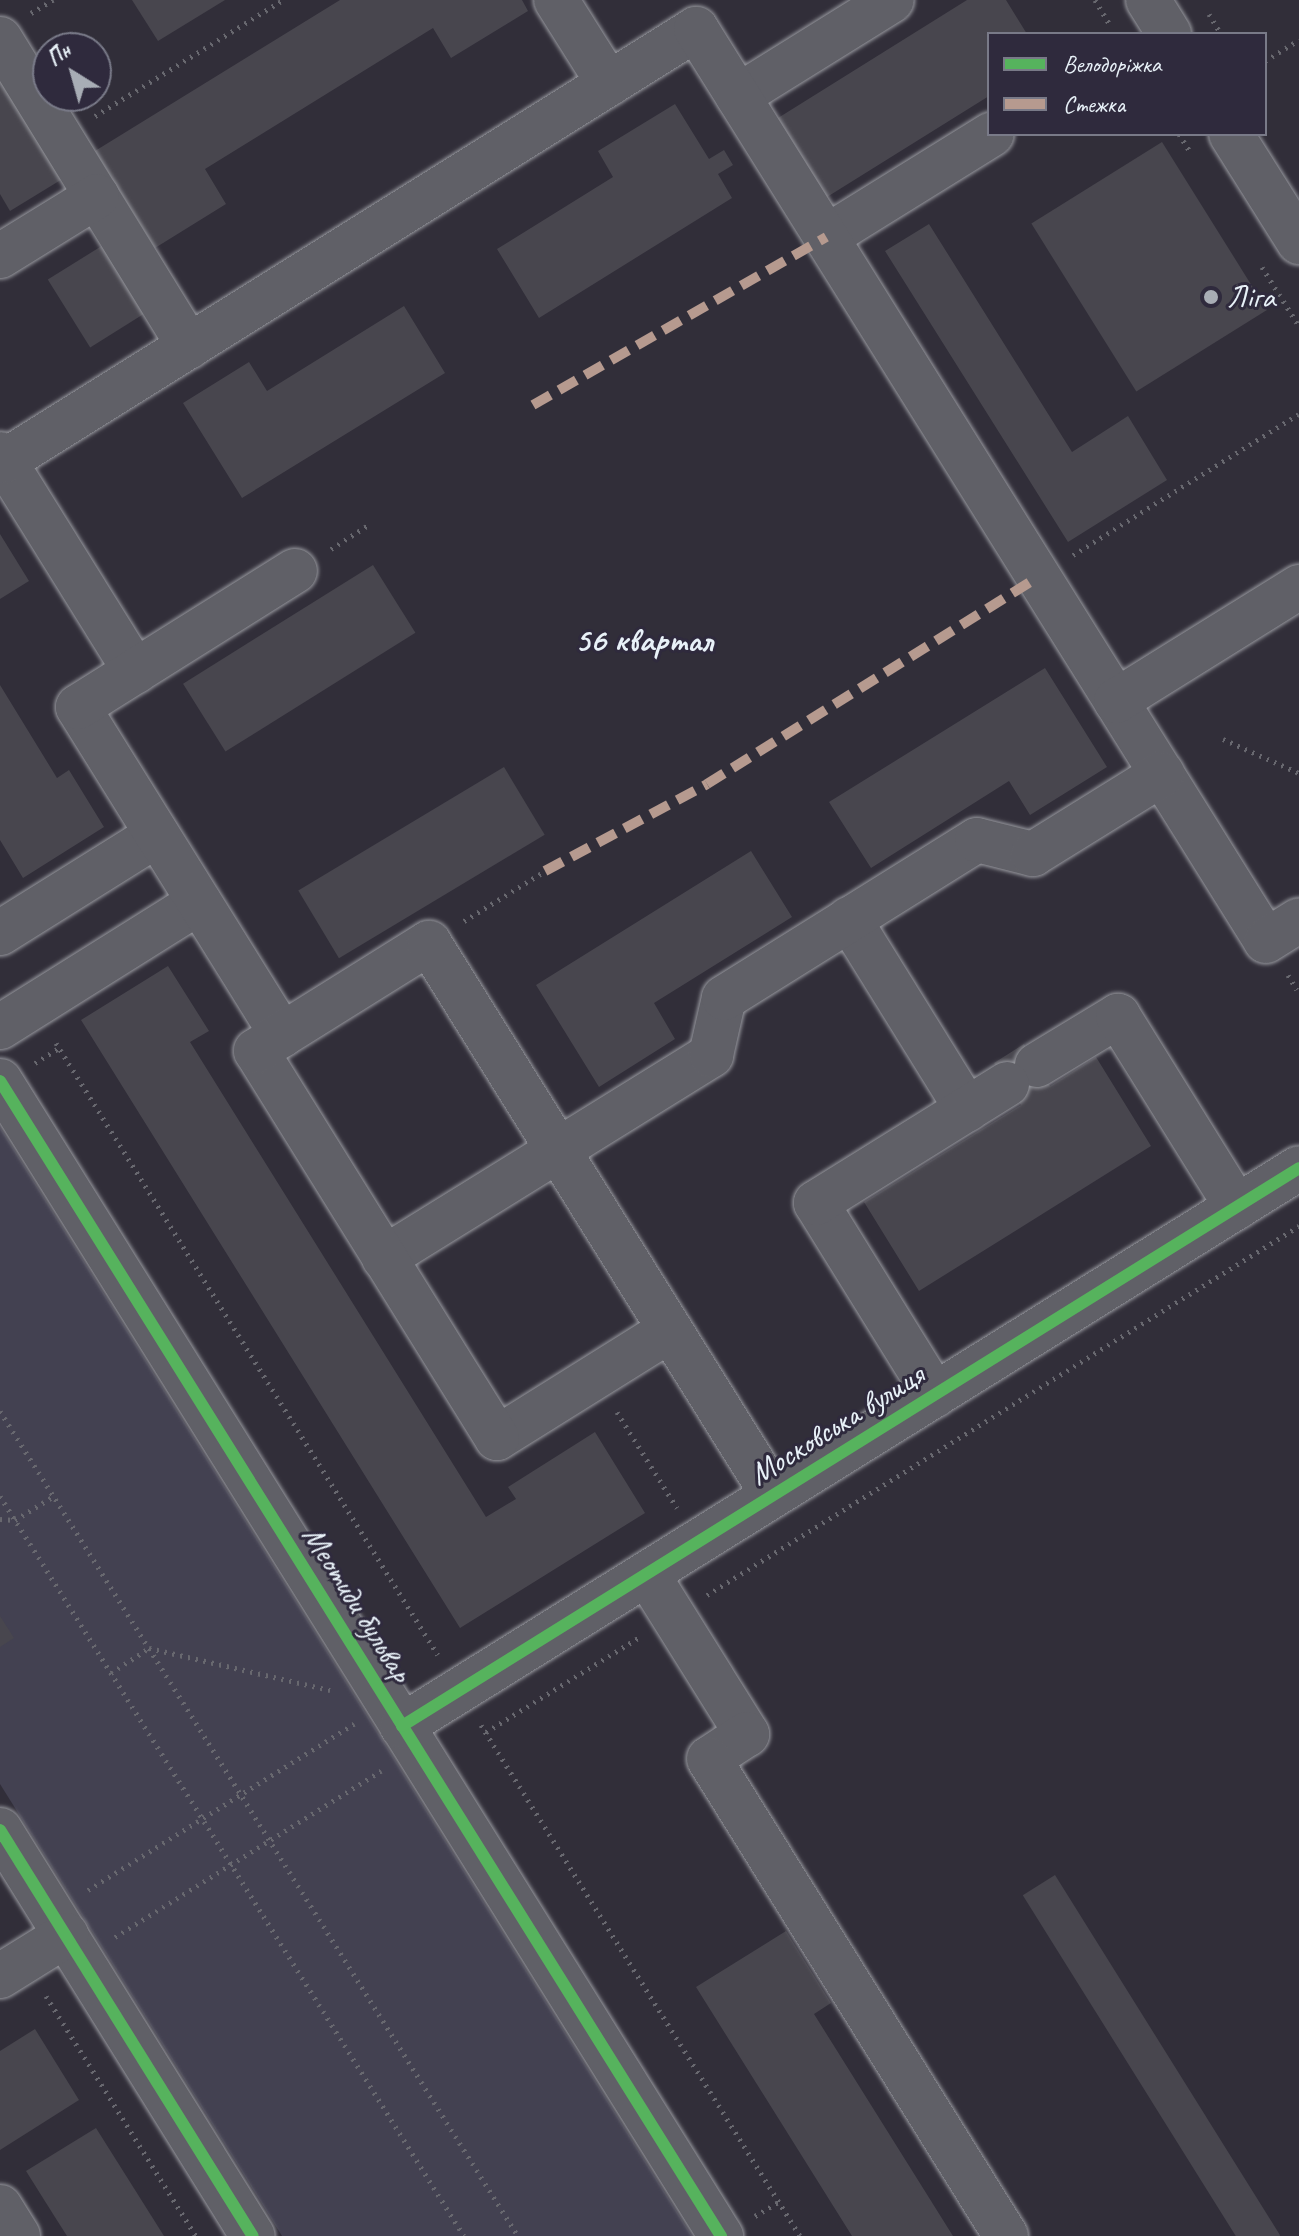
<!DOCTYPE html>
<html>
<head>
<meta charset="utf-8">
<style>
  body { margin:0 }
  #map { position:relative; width:1299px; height:2236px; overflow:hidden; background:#312e39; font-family:Caveat,sans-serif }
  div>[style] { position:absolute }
  .green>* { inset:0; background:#434151 }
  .building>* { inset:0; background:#48464e; transform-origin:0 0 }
  .path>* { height:5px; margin-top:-2.5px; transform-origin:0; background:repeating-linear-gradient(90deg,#68686f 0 2px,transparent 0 8px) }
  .roads { filter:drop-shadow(0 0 2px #98999f) drop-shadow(0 0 2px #98999f) }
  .minor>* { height:44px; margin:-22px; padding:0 22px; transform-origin:22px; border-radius:22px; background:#606067 }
  .quiet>* { height:10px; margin-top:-5px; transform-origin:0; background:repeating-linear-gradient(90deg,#b69a8f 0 20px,transparent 0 30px) }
  .cycleway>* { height:12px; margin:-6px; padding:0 6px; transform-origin:6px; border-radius:6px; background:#56b35d }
  .dots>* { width:22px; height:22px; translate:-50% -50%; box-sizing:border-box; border:4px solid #2f2a3d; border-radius:50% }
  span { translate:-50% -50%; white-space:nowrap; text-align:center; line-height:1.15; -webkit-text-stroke:6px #2f2a3d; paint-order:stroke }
  .poi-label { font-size:32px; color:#e8f1f8 }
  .left { translate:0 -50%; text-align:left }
  .street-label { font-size:32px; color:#e8f1f8 }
  .neighbourhood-label { font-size:34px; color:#e8f1f8; font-weight:700 }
  .legend { position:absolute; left:987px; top:32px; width:280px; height:104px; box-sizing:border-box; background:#2f2a3d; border:2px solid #797a88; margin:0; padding:10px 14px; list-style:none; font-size:24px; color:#e8f1f8 }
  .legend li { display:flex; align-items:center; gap:16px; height:40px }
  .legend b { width:40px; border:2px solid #797a88 }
  .north { position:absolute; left:32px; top:32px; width:80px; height:80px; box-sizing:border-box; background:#2f2a3d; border:2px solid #797a88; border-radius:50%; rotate:323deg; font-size:22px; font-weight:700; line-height:32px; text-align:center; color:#e8f1f8 }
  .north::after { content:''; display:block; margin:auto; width:28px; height:36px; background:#a8adb5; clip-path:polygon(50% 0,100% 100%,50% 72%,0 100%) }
</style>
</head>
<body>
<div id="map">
  <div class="green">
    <div style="clip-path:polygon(0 1127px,692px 2236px,282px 2236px,0 1784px)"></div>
  </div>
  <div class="building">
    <div style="clip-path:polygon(132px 0,225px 0,158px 41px)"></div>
    <div style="clip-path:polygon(340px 0,522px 0,528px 11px,451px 58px,433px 28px,205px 169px,226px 204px,155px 248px,95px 151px)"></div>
    <div style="clip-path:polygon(967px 0,1006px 0,1027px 34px,989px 34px,989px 96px,827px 197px,778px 118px)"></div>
    <div style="clip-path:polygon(0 73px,64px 178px,10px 211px,0 194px)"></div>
    <div style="clip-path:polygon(675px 104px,709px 159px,724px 150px,733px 165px,718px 174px,732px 198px,539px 318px,497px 249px,613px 177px,598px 151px)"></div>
    <div style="left:1162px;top:142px;width:198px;height:154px;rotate:58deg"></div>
    <div style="clip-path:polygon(929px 224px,1072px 452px,1128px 416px,1167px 480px,1068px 542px,885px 251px)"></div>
    <div style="left:108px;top:242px;width:80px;height:71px;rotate:58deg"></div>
    <div style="clip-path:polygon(404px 306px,445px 373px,242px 498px,183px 403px,249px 362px,267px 391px)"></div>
    <div style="clip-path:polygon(0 534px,29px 581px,0 599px)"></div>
    <div style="left:373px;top:565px;width:80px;height:224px;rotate:58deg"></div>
    <div style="clip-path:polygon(1045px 668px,1107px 767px,1030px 815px,1009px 781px,871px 868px,829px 802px)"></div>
    <div style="clip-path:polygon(0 685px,57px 778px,69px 770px,104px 827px,23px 878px,0 840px)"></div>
    <div style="left:504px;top:767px;width:79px;height:240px;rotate:59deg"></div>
    <div style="clip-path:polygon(751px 851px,792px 917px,654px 1003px,675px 1039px,599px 1087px,536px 985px)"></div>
    <div style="clip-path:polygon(168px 966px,209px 1031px,190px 1042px,486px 1517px,516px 1499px,508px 1487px,595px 1432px,645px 1513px,460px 1628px,81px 1020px)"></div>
    <div style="clip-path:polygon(1024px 1044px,1050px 1086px,1096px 1057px,1151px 1146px,919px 1291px,864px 1202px,1021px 1105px,994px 1063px)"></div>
    <div style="clip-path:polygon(0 1616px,14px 1638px,0 1647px)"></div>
    <div style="left:1055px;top:1875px;width:425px;height:38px;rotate:58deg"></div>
    <div style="clip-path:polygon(786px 1931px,831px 2003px,814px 2014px,953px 2236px,852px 2236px,696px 1987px)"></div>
    <div style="clip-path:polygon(35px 2029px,79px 2100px,0 2150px,0 2051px)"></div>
    <div style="clip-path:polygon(96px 2128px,164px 2236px,67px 2236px,53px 2214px,26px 2171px)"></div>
  </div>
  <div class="path">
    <div style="left:1095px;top:0;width:27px;rotate:59deg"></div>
    <div style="left:31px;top:13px;width:26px;rotate:-31deg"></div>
    <div style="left:1209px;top:14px;width:23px;rotate:59deg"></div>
    <div style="left:1265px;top:61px;width:40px;rotate:-32deg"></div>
    <div style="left:95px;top:116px;width:221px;rotate:-31.7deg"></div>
    <div style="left:1179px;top:134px;width:22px;rotate:58deg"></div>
    <div style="left:1262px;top:267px;width:70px;rotate:57.9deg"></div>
    <div style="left:331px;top:549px;width:46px;rotate:-32.7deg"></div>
    <div style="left:1073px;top:555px;width:266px;rotate:-32deg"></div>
    <div style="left:1223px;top:739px;width:83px;rotate:24.1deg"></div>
    <div style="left:464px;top:921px;width:95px;rotate:-31.7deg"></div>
    <div style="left:1288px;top:975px;width:17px;rotate:59deg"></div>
    <div style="left:56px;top:1043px;width:721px;rotate:58.03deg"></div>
    <div style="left:35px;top:1063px;width:28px;rotate:-32deg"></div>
    <div style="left:0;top:1411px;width:974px;rotate:57.88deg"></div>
    <div style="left:617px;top:1412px;width:113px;rotate:58deg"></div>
    <div style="left:0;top:1496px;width:873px;rotate:57.91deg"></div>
    <div style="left:0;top:1519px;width:15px;rotate:4deg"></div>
    <div style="left:15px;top:1520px;width:46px;rotate:-31.6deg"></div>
    <div style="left:707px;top:1595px;width:698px;rotate:-31.94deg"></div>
    <div style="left:111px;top:1673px;width:45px;rotate:-33.3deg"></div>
    <div style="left:149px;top:1648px;width:186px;rotate:13.1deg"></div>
    <div style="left:481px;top:1725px;width:602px;rotate:58.02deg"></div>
    <div style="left:486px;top:1732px;width:179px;rotate:-31.7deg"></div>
    <div style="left:88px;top:1890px;width:314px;rotate:-32deg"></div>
    <div style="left:115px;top:1937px;width:314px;rotate:-32deg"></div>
    <div style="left:46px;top:1996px;width:283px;rotate:58deg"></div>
    <div style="left:755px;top:2216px;width:27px;rotate:-31deg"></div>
  </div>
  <div class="roads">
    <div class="minor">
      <div style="left:556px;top:0;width:99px;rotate:57.8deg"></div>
      <div style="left:1148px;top:0;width:40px;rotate:58deg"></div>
      <div style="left:0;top:39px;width:361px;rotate:58.4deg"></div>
      <div style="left:738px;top:96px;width:181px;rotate:-31.9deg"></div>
      <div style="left:1231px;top:134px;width:128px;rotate:57.8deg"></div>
      <div style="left:826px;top:237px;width:195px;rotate:-31.8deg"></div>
      <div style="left:0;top:256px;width:114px;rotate:-31.7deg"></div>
      <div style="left:0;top:454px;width:256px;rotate:58.1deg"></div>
      <div style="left:5px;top:461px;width:815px;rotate:-32.01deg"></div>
      <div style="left:696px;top:29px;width:1075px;rotate:57.99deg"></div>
      <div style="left:1266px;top:941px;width:39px;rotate:-32deg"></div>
      <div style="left:1116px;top:701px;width:216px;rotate:-31.9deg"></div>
      <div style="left:849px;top:919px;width:224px;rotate:58.2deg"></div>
      <div style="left:0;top:933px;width:185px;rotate:-32deg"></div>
      <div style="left:0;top:1027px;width:235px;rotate:-32.1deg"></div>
      <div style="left:282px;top:1035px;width:386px;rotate:-121.9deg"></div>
      <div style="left:78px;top:707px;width:256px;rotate:-32.1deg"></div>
      <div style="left:1037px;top:1065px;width:95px;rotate:-31.2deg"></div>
      <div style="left:1118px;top:1016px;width:225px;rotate:58.1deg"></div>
      <div style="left:0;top:1081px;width:1362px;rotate:58.03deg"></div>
      <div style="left:384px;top:1258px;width:385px;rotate:-31.8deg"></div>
      <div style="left:711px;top:1055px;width:58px;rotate:-77.2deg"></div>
      <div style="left:724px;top:998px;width:298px;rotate:-32deg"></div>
      <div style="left:977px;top:840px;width:58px;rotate:14deg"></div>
      <div style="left:1033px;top:854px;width:152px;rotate:-31.8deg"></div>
      <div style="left:670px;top:1330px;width:204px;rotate:148deg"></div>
      <div style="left:497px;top:1438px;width:456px;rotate:-121.9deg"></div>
      <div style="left:256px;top:1051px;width:204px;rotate:-32deg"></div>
      <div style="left:429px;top:943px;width:650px;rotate:58.07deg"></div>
      <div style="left:935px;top:1395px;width:226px;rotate:-121.8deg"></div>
      <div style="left:816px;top:1203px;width:225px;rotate:-31.9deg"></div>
      <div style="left:647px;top:1574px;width:189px;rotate:58deg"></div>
      <div style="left:747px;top:1734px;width:45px;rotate:146.7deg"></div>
      <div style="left:709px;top:1759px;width:562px;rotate:58.09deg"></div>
      <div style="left:402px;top:1726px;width:1056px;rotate:-31.88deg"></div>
      <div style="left:0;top:1830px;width:478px;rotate:58.1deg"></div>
      <div style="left:0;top:1976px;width:78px;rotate:-31.8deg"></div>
      <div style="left:0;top:2207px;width:34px;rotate:58deg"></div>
    </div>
  </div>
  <div class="quiet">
    <div style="left:533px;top:405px;width:338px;rotate:-29.8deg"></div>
    <div style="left:545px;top:871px;width:184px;rotate:-28.2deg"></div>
    <div style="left:707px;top:784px;width:390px;rotate:-32deg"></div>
  </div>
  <div class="cycleway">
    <div style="left:0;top:1081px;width:1362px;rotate:58.03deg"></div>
    <div style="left:402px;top:1726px;width:1056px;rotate:-31.88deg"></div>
    <div style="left:0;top:1830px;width:478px;rotate:58.1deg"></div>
  </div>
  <div class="dots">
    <div style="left:1211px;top:297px;background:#a8adb5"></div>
  </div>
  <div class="poi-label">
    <span class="left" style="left:1227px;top:297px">Ліга</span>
  </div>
  <div class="street-label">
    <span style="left:837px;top:1425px;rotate:-32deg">Московська вулиця</span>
    <span style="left:357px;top:1604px;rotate:58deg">Меотиди бульвар</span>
  </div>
  <div class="neighbourhood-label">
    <span style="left:644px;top:640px">56 квартал</span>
  </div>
  <ul class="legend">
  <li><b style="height:10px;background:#56b35d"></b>Велодоріжка</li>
  <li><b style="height:10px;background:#b69a8f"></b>Стежка</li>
  </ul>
  <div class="north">Пн</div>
</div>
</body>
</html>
